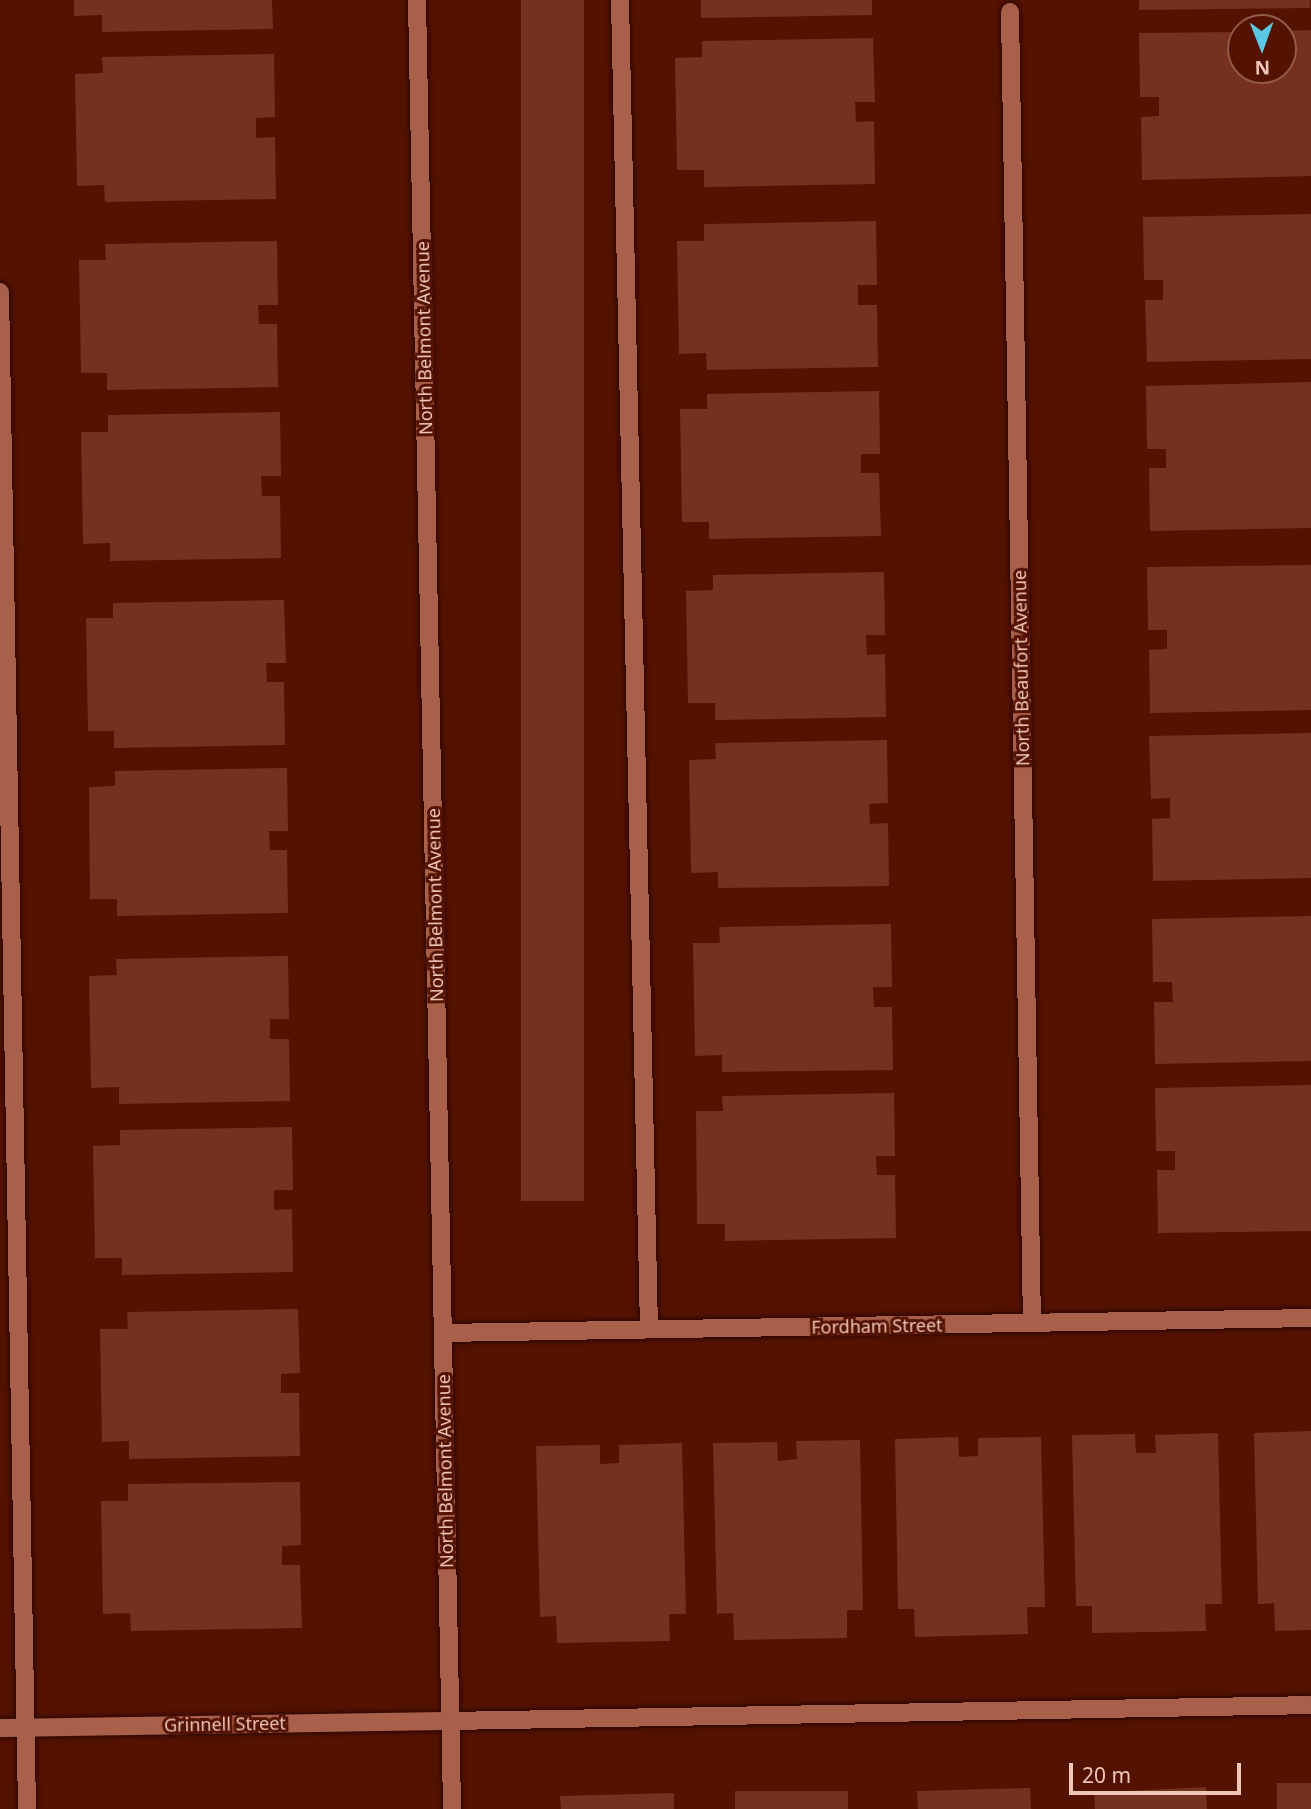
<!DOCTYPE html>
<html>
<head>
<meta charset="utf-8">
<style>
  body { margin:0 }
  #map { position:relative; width:1311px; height:1809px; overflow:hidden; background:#541200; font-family:"Noto Sans",sans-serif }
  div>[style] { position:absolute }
  .building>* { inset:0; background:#75311d; transform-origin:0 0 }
  .roads { filter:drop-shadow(0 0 2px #2b0801) drop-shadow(0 0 2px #2b0801) }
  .lane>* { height:18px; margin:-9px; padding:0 9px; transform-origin:9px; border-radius:9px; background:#a9604b }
  .street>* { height:18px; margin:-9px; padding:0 9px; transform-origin:9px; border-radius:9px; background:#a9604b }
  span { translate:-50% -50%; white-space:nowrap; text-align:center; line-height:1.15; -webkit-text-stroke:6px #541200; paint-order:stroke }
  .street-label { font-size:18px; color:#f0c6ba }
  .north { position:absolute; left:1227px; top:14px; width:70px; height:70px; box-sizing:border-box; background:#541200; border:2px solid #925a4a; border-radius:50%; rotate:179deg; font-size:19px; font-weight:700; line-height:28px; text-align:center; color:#f0c6ba }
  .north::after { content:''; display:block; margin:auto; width:24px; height:32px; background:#59c8e4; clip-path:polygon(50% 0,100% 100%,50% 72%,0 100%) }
  .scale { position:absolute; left:1069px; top:1763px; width:172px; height:32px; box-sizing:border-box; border:4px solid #f0c6ba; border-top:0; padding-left:9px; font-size:21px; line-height:24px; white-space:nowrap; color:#f0c6ba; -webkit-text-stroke:5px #541200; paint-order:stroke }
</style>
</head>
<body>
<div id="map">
  <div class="building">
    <div style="clip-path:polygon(74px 0,272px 0,273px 29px,102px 32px,102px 15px,74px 16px)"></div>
    <div style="left:521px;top:0;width:63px;height:1201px"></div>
    <div style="clip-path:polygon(701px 0,872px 0,872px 15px,701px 18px)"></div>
    <div style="clip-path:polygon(1139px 0,1310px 0,1310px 8px,1139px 10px)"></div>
    <div style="clip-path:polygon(1311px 30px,1311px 176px,1142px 180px,1141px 117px,1159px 116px,1159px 97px,1140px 97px,1139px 33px,1241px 32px,1241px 70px,1283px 70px,1283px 31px)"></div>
    <div style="clip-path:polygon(873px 38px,875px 102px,855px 102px,856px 122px,874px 121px,875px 184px,704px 187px,704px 170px,677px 170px,675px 58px,702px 57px,702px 41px)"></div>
    <div style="clip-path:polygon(274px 54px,275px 117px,256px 118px,256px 138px,275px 137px,276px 199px,105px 202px,104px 185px,77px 186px,75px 74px,103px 73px,102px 57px)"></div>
    <div style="clip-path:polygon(1311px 214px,1311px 359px,1147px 362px,1145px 300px,1163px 300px,1163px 280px,1144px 280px,1143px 217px)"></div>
    <div style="clip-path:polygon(876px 221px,877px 285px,858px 285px,858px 305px,877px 305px,878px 367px,707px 370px,706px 353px,679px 354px,677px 241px,704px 241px,704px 224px)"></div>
    <div style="clip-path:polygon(277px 241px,278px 305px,258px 305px,259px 324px,277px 324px,278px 387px,107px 390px,107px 373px,81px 373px,79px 260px,106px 260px,105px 244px)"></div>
    <div style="clip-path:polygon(1311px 382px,1311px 528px,1150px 531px,1149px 468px,1166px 468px,1166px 449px,1147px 449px,1146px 386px)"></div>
    <div style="clip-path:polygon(879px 391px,880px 454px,861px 454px,861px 473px,879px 473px,881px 536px,709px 539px,709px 522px,682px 522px,680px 409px,707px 409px,707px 394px)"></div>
    <div style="clip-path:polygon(280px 412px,281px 476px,261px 476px,262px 496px,280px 496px,281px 558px,110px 561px,110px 543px,83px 544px,81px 432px,108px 432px,108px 415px)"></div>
    <div style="clip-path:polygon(1311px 565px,1311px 710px,1150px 713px,1149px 650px,1167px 649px,1167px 630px,1148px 630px,1147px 567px)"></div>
    <div style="clip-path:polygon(884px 572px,885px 635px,866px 635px,867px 655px,885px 654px,886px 717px,715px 720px,715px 703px,688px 703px,686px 591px,713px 590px,713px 575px)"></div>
    <div style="clip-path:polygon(284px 600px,286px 663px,266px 663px,267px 682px,284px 682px,285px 745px,114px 748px,114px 731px,88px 731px,86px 618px,113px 618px,113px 603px)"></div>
    <div style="clip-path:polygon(1311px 733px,1311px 878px,1153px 881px,1152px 819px,1170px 818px,1170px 798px,1151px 799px,1149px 736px)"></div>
    <div style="clip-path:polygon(887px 740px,888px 803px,869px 804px,870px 824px,888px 823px,889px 886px,718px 888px,718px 872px,691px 873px,689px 760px,716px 759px,715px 743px)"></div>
    <div style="clip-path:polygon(287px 768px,288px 831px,269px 831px,270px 850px,287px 850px,288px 913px,117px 916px,117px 899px,90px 899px,89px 787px,115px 786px,115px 771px)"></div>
    <div style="clip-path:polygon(1311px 916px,1311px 1061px,1155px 1064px,1154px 1002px,1173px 1002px,1172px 982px,1153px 982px,1152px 919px)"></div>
    <div style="clip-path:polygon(891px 924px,892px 987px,873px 987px,874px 1007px,892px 1007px,893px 1070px,722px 1072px,722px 1055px,695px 1056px,693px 943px,720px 943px,719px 927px)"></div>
    <div style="clip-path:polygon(288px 956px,289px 1019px,270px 1019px,270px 1039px,289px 1039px,290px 1101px,119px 1104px,119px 1087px,91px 1088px,89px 976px,117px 975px,116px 959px)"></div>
    <div style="clip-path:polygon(1311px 1085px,1311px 1231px,1158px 1233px,1157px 1170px,1175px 1170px,1175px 1151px,1156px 1151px,1155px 1088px)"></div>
    <div style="clip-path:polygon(894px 1093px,895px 1156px,876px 1156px,877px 1175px,895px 1175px,896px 1238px,725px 1241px,725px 1224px,697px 1224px,696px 1111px,723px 1111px,722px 1096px)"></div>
    <div style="clip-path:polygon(292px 1127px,293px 1190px,274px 1190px,274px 1210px,292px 1209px,293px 1272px,122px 1275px,122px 1258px,95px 1258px,93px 1146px,120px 1145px,120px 1130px)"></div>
    <div style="clip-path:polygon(298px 1309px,300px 1373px,281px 1374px,281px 1393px,299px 1393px,300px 1456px,129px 1459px,129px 1441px,102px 1442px,100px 1329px,128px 1329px,127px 1312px)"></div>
    <div style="clip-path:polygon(1311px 1431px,1311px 1630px,1275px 1631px,1274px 1603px,1258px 1604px,1254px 1433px)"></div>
    <div style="clip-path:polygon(1218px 1433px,1222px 1604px,1205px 1604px,1206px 1631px,1092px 1633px,1092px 1606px,1076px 1606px,1072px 1435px,1135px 1434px,1136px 1453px,1156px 1453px,1155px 1435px)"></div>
    <div style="clip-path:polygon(958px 1437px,959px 1457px,978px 1456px,978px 1438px,1041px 1437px,1045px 1607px,1027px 1607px,1028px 1634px,915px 1637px,914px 1609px,898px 1609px,895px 1439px)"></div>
    <div style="clip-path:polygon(860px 1440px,863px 1610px,847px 1610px,847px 1638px,734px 1640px,733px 1613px,717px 1614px,713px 1443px,777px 1442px,778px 1461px,797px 1459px,796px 1441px)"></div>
    <div style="clip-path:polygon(682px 1443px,686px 1614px,669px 1614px,670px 1641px,557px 1643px,556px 1616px,540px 1617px,536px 1446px,600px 1445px,600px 1464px,619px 1463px,619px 1445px)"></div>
    <div style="clip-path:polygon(300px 1482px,301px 1545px,282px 1546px,282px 1565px,300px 1565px,302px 1628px,131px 1631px,130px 1613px,103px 1614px,101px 1501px,128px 1501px,128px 1484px)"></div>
    <div style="left:1277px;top:1783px;width:34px;height:26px"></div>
    <div style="left:1206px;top:1787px;width:22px;height:112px;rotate:87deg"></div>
    <div style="clip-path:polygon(1030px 1788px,1031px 1809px,918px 1809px,917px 1791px)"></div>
    <div style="left:848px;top:1791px;width:18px;height:113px;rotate:90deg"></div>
    <div style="clip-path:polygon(674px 1793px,674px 1809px,561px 1809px,560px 1796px)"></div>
  </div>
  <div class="roads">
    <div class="lane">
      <div style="left:620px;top:0;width:1329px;rotate:88.75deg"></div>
      <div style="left:0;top:292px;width:1517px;rotate:88.98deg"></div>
      <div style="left:450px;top:1721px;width:861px;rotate:-1.06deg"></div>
    </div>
    <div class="street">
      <div style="left:417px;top:0;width:1809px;rotate:88.89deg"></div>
      <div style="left:1010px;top:12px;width:1311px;rotate:89.04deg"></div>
      <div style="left:443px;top:1333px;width:868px;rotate:-0.99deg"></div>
      <div style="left:0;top:1728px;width:450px;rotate:-0.9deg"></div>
    </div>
  </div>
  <div class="street-label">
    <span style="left:424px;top:338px;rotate:-91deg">North Belmont Avenue</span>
    <span style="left:1021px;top:668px;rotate:-91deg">North Beaufort Avenue</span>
    <span style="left:435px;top:905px;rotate:-91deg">North Belmont Avenue</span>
    <span style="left:877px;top:1326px;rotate:-1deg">Fordham Street</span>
    <span style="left:445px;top:1471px;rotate:-91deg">North Belmont Avenue</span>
    <span style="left:225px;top:1724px;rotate:-1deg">Grinnell Street</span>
  </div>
  <div class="north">N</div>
  <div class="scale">20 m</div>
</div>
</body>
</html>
